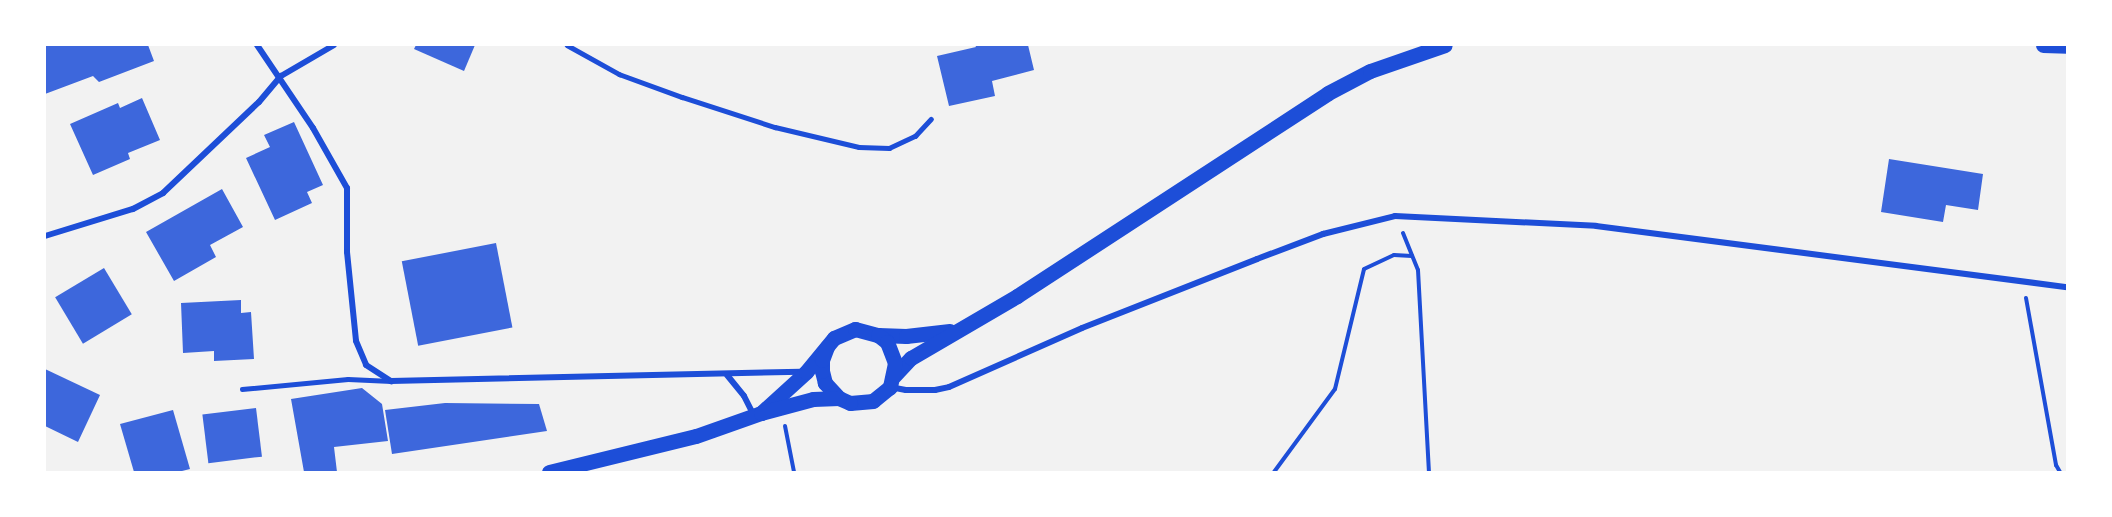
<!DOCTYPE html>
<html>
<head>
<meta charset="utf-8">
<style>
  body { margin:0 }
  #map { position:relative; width:2112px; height:517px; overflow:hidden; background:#f2f2f2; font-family:Manrope,sans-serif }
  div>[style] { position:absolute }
  .building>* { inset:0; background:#3d67dc; transform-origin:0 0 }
  .path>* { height:4px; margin:-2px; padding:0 2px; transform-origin:2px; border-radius:2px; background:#1d4ed8 }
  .service>* { height:4.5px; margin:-2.25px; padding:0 2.25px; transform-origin:2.25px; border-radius:2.25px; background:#1d4ed8 }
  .minor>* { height:6px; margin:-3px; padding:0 3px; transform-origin:3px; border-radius:3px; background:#1d4ed8 }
  .primary>* { height:15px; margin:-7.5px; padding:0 7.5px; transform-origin:7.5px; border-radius:7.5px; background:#1d4ed8 }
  span { translate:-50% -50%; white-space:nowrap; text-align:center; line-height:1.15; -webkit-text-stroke:5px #fff; paint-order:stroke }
  .frame { position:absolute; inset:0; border:46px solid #fff; pointer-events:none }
</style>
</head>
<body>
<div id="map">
  <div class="building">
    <div style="clip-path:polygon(45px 45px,148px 45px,154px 61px,99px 82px,93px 76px,45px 94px)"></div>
    <div style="clip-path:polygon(416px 45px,475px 45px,464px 71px,414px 49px)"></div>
    <div style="clip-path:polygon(975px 45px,1028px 45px,1034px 70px,992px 81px,995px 96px,949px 106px,937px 56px,976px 47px)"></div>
    <div style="clip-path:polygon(142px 98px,160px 140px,128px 153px,130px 159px,93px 175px,70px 124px,118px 103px,120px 108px)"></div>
    <div style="clip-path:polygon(294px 122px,323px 185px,307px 192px,312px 203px,275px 220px,246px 158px,270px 147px,264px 135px)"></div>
    <div style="clip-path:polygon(1889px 159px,1983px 174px,1978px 210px,1946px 205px,1943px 222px,1881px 212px)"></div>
    <div style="clip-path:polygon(222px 189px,243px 227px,210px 245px,216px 257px,174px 281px,146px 232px)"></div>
    <div style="left:496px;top:243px;width:86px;height:96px;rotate:79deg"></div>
    <div style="left:104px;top:268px;width:54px;height:57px;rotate:59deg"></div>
    <div style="clip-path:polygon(241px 300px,241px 313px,251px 312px,254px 359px,214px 361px,214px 351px,183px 353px,181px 303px)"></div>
    <div style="clip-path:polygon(45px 369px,100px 395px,78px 442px,45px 426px)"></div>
    <div style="clip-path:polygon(362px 388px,382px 404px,388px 441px,334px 447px,337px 472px,304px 472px,291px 399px)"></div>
    <div style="clip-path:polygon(445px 403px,539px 404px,547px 431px,392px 454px,385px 410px)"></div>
    <div style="left:256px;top:408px;width:49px;height:54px;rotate:83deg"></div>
    <div style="clip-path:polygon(173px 410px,190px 469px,178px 472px,134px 472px,120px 424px)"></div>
  </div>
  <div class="path">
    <div style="left:1403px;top:233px;width:40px;rotate:68deg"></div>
    <div style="left:1418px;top:270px;width:202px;rotate:86.9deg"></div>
    <div style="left:2026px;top:298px;width:170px;rotate:79.8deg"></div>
    <div style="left:2056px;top:465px;width:8px;rotate:60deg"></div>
    <div style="left:785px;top:426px;width:47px;rotate:78.9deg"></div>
    <div style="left:1274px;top:472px;width:103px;rotate:-53.7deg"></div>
    <div style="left:1335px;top:389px;width:123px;rotate:-76.4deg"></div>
    <div style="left:1364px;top:269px;width:33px;rotate:-25deg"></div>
    <div style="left:1394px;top:255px;width:18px;rotate:3deg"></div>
  </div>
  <div class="service">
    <div style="left:567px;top:45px;width:60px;rotate:29.1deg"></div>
    <div style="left:619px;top:74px;width:67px;rotate:20.1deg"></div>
    <div style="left:682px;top:97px;width:98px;rotate:17.9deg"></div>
    <div style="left:775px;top:127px;width:86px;rotate:13.4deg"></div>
    <div style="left:859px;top:147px;width:30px;rotate:2deg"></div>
    <div style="left:889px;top:148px;width:29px;rotate:-25deg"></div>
    <div style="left:915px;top:136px;width:23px;rotate:-47deg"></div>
    <div style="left:242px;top:389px;width:106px;rotate:-5.4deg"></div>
    <div style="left:348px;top:379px;width:43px;rotate:2.7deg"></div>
  </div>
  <div class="minor">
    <div style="left:257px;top:45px;width:100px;rotate:56deg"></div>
    <div style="left:313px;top:128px;width:69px;rotate:60.5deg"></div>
    <div style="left:347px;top:188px;width:64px;rotate:90deg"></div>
    <div style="left:347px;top:252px;width:89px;rotate:84.2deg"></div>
    <div style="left:356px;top:341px;width:26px;rotate:67deg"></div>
    <div style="left:366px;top:365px;width:30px;rotate:33deg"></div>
    <div style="left:391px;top:381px;width:410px;rotate:-1.3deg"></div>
    <div style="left:45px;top:236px;width:92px;rotate:-17.1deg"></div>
    <div style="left:133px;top:209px;width:34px;rotate:-28deg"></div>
    <div style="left:163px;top:193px;width:132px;rotate:-43.5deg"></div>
    <div style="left:259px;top:102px;width:34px;rotate:-50deg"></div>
    <div style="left:281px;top:76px;width:61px;rotate:-30.3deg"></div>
    <div style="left:727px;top:375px;width:27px;rotate:51deg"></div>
    <div style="left:744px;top:396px;width:20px;rotate:63deg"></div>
    <div style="left:890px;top:387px;width:16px;rotate:11deg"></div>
    <div style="left:906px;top:390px;width:29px"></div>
    <div style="left:935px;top:390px;width:14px;rotate:-12deg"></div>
    <div style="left:949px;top:387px;width:145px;rotate:-23.9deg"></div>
    <div style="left:1082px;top:328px;width:188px;rotate:-21.5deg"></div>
    <div style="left:1257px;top:259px;width:71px;rotate:-20.7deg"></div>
    <div style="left:1323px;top:234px;width:74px;rotate:-14deg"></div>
    <div style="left:1395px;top:216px;width:201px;rotate:2.8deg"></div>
    <div style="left:1596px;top:226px;width:475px;rotate:7.4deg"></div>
  </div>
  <div class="primary">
    <div style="left:2043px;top:45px;width:24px;rotate:2deg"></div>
    <div style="left:878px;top:335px;width:28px;rotate:2deg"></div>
    <div style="left:906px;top:336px;width:44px;rotate:-6.5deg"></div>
    <div style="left:894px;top:376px;width:25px;rotate:-47deg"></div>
    <div style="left:911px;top:358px;width:123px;rotate:-30.3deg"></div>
    <div style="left:1017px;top:296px;width:371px;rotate:-33.1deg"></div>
    <div style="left:1328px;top:93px;width:47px;rotate:-27.6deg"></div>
    <div style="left:1370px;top:71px;width:79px;rotate:-19.1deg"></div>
    <div style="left:761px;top:413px;width:61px;rotate:-42.3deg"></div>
    <div style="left:806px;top:372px;width:44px;rotate:-50.5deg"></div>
    <div style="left:834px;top:338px;width:23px;rotate:-23deg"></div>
    <div style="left:855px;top:329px;width:24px;rotate:15deg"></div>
    <div style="left:878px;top:335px;width:11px;rotate:38deg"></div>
    <div style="left:887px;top:342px;width:22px;rotate:69deg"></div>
    <div style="left:895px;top:363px;width:25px;rotate:102deg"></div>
    <div style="left:890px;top:387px;width:22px;rotate:141deg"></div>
    <div style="left:873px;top:401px;width:23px;rotate:175deg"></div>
    <div style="left:850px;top:403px;width:12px;rotate:-156deg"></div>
    <div style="left:839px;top:398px;width:21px;rotate:-133deg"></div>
    <div style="left:825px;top:383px;width:12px;rotate:-104deg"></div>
    <div style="left:822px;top:371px;width:11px;rotate:-90deg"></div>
    <div style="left:822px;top:360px;width:14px;rotate:-69deg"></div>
    <div style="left:549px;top:472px;width:151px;rotate:-13.8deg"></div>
    <div style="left:696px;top:436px;width:69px;rotate:-19.5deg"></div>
    <div style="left:761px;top:413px;width:54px;rotate:-15.1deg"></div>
    <div style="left:813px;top:399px;width:26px;rotate:-2deg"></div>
  </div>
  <div class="frame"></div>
</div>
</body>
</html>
